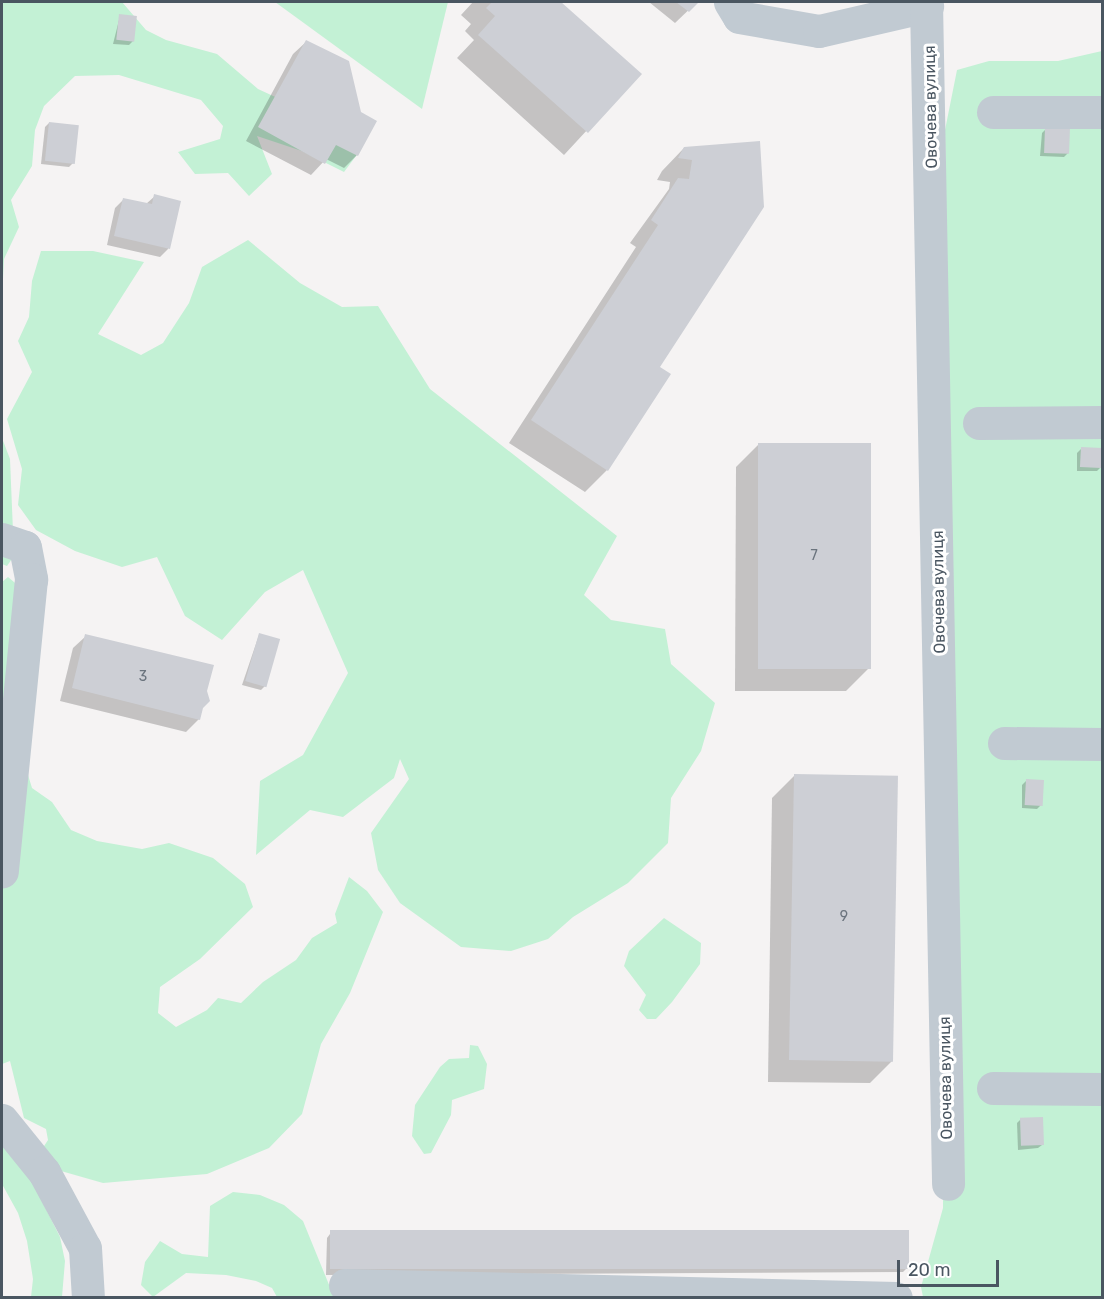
<!DOCTYPE html>
<html>
<head>
<meta charset="utf-8">
<style>
  body { margin:0 }
  #map { position:relative; width:1104px; height:1299px; overflow:hidden; background:#f5f3f3; font-family:Rubik,sans-serif }
  div>[style] { position:absolute }
  .green>* { inset:0; background:#c3f1d5 }
  .shadow>* { inset:0; background:#0003 }
  .building>* { inset:0; background:#cdcfd5; transform-origin:0 0 }
  .minor>* { height:33px; margin:-16.5px; padding:0 16.5px; transform-origin:16.5px; border-radius:16.5px; background:#c1cad2 }
  span { translate:-50% -50%; white-space:nowrap; text-align:center; line-height:1.15; -webkit-text-stroke:6px #fff; paint-order:stroke }
  .number-label { font-size:14px; color:#6b747e }
  .number-label span { -webkit-text-stroke-width:0 }
  .street-label { font-size:16px; color:#4a5661 }
  .frame { position:absolute; inset:0; border:3px solid #4a5661; pointer-events:none }
  .scale { position:absolute; left:897px; top:1260px; width:102px; height:27px; box-sizing:border-box; border:3px solid #4a5661; border-top:0; padding-left:8px; font-size:18px; line-height:21px; white-space:nowrap; color:#4a5661; -webkit-text-stroke:4px #fff; paint-order:stroke }
</style>
</head>
<body>
<div id="map">
  <div class="green">
    <div style="clip-path:polygon(2px 2px,122px 2px,146px 30px,166px 40px,217px 54px,258px 89px,323px 119px,362px 148px,344px 172px,302px 151px,257px 136px,272px 174px,249px 196px,228px 173px,195px 174px,178px 152px,220px 139px,223px 126px,201px 100px,119px 75px,75px 76px,44px 106px,35px 130px,32px 166px,11px 200px,19px 227px,4px 259px,2px 299px)"></div>
    <div style="clip-path:polygon(275px 2px,448px 2px,422px 109px)"></div>
    <div style="clip-path:polygon(1102px 51px,1102px 1297px,923px 1297px,921px 1287px,943px 1208px,949px 443px,945px 130px,957px 70px,989px 61px,1058px 61px)"></div>
    <div style="clip-path:polygon(248px 240px,300px 283px,342px 307px,378px 306px,430px 389px,617px 536px,584px 595px,611px 620px,665px 629px,671px 664px,715px 703px,701px 751px,671px 798px,668px 843px,628px 883px,573px 917px,548px 939px,511px 951px,461px 947px,400px 903px,378px 870px,371px 833px,409px 779px,400px 759px,394px 778px,343px 817px,310px 810px,256px 855px,260px 781px,303px 755px,348px 673px,303px 570px,265px 592px,222px 640px,185px 616px,157px 557px,122px 567px,75px 551px,36px 530px,18px 505px,22px 469px,7px 419px,32px 372px,18px 341px,29px 317px,32px 281px,41px 251px,93px 251px,144px 262px,98px 334px,141px 355px,163px 343px,189px 303px,202px 267px)"></div>
    <div style="clip-path:polygon(2px 438px,10px 459px,14px 556px,7px 566px,2px 564px)"></div>
    <div style="clip-path:polygon(8px 577px,21px 588px,20px 749px,32px 788px,52px 802px,71px 830px,97px 841px,142px 849px,169px 843px,213px 858px,245px 884px,253px 907px,200px 959px,160px 987px,158px 1013px,176px 1027px,207px 1010px,218px 998px,241px 1003px,263px 982px,296px 960px,312px 938px,337px 923px,335px 914px,349px 877px,367px 891px,383px 912px,350px 993px,321px 1044px,302px 1114px,269px 1148px,207px 1174px,103px 1183px,33px 1163px,48px 1140px,46px 1129px,24px 1118px,10px 1061px,2px 1064px,2px 582px)"></div>
    <div style="clip-path:polygon(664px 918px,701px 943px,700px 964px,672px 1002px,656px 1019px,647px 1019px,639px 1010px,646px 995px,624px 966px,629px 951px)"></div>
    <div style="clip-path:polygon(470px 1045px,478px 1046px,487px 1064px,484px 1089px,452px 1100px,451px 1115px,431px 1153px,424px 1154px,412px 1136px,415px 1105px,440px 1067px,449px 1059px,469px 1058px)"></div>
    <div style="clip-path:polygon(2px 1130px,10px 1137px,60px 1237px,65px 1261px,62px 1297px,31px 1297px,33px 1279px,27px 1241px,18px 1213px,2px 1184px)"></div>
    <div style="clip-path:polygon(233px 1192px,260px 1195px,284px 1205px,303px 1221px,334px 1297px,277px 1297px,272px 1288px,256px 1281px,226px 1275px,186px 1273px,153px 1297px,141px 1285px,145px 1262px,160px 1241px,182px 1254px,208px 1257px,210px 1206px)"></div>
  </div>
  <div class="shadow">
    <div style="clip-path:polygon(473px 2px,558px 2px,639px 74px,564px 155px,457px 58px,474px 40px,465px 31px,471px 24px,461px 15px)"></div>
    <div style="clip-path:polygon(649px 2px,697px 2px,675px 23px)"></div>
    <div style="clip-path:polygon(120px 16px,133px 41px,129px 45px,113px 44px)"></div>
    <div style="clip-path:polygon(306px 42px,357px 155px,344px 168px,326px 159px,311px 175px,246px 141px,293px 54px)"></div>
    <div style="clip-path:polygon(49px 123px,73px 163px,69px 167px,41px 164px,45px 127px)"></div>
    <div style="clip-path:polygon(1046px 129px,1068px 153px,1064px 157px,1040px 156px,1042px 133px)"></div>
    <div style="clip-path:polygon(758px 142px,658px 368px,607px 470px,585px 492px,509px 443px,636px 247px,630px 243px,669px 189px,670px 182px,657px 180px,662px 171px,684px 148px)"></div>
    <div style="clip-path:polygon(155px 196px,180px 202px,168px 249px,160px 257px,107px 245px,115px 208px,124px 199px,146px 204px)"></div>
    <div style="clip-path:polygon(759px 444px,868px 669px,846px 691px,735px 691px,736px 467px)"></div>
    <div style="clip-path:polygon(1081px 449px,1101px 467px,1097px 471px,1077px 471px,1077px 453px)"></div>
    <div style="clip-path:polygon(259px 635px,265px 686px,261px 690px,242px 685px)"></div>
    <div style="clip-path:polygon(86px 636px,206px 691px,199px 719px,186px 732px,60px 701px,73px 648px)"></div>
    <div style="clip-path:polygon(795px 775px,893px 1060px,870px 1083px,768px 1082px,772px 798px)"></div>
    <div style="clip-path:polygon(1026px 781px,1041px 805px,1037px 809px,1022px 808px,1022px 785px)"></div>
    <div style="clip-path:polygon(1021px 1119px,1042px 1145px,1038px 1148px,1018px 1150px,1017px 1123px)"></div>
    <div style="clip-path:polygon(330px 1234px,907px 1268px,903px 1272px,326px 1275px,327px 1238px)"></div>
  </div>
  <div class="building">
    <div style="clip-path:polygon(492px 2px,561px 2px,642px 74px,588px 133px,478px 35px,495px 16px,486px 8px)"></div>
    <div style="clip-path:polygon(676px 2px,699px 2px,689px 12px)"></div>
    <div style="left:119px;top:14px;width:18px;height:26px;rotate:6deg"></div>
    <div style="clip-path:polygon(306px 40px,349px 61px,361px 112px,377px 121px,358px 156px,336px 145px,325px 164px,258px 127px)"></div>
    <div style="left:49px;top:122px;width:30px;height:39px;rotate:6deg"></div>
    <div style="left:1045px;top:127px;width:25px;height:26px;rotate:2deg"></div>
    <div style="clip-path:polygon(760px 141px,764px 207px,660px 367px,671px 374px,608px 471px,531px 420px,658px 225px,651px 220px,678px 178px,689px 179px,692px 160px,678px 158px,684px 147px)"></div>
    <div style="clip-path:polygon(154px 194px,181px 201px,170px 249px,114px 236px,123px 198px,152px 204px)"></div>
    <div style="left:758px;top:443px;width:113px;height:226px"></div>
    <div style="left:1081px;top:447px;width:21px;height:20px;rotate:3deg"></div>
    <div style="left:259px;top:633px;width:22px;height:50px;rotate:16deg"></div>
    <div style="clip-path:polygon(85px 634px,214px 665px,207px 691px,210px 701px,203px 708px,200px 720px,72px 688px)"></div>
    <div style="left:794px;top:774px;width:104px;height:286px;rotate:1deg"></div>
    <div style="left:1026px;top:779px;width:18px;height:26px;rotate:3deg"></div>
    <div style="left:1043px;top:1117px;width:28px;height:23px;rotate:88deg"></div>
    <div style="left:909px;top:1230px;width:39px;height:579px;rotate:90deg"></div>
  </div>
  <div class="minor">
    <div style="left:730px;top:2px;width:17px;rotate:59deg"></div>
    <div style="left:739px;top:17px;width:81px;rotate:9.9deg"></div>
    <div style="left:819px;top:31px;width:111px;rotate:-13deg"></div>
    <div style="left:926px;top:2px;width:1182px;rotate:88.93deg"></div>
    <div style="left:993px;top:112px;width:109px"></div>
    <div style="left:979px;top:423px;width:123px;rotate:-0.5deg"></div>
    <div style="left:2px;top:539px;width:24px;rotate:19deg"></div>
    <div style="left:25px;top:547px;width:33px;rotate:79deg"></div>
    <div style="left:31px;top:579px;width:294px;rotate:95.7deg"></div>
    <div style="left:1004px;top:743px;width:98px;rotate:0.6deg"></div>
    <div style="left:993px;top:1088px;width:109px;rotate:0.5deg"></div>
    <div style="left:2px;top:1120px;width:67px;rotate:51.1deg"></div>
    <div style="left:44px;top:1172px;width:86px;rotate:61.7deg"></div>
    <div style="left:85px;top:1248px;width:50px;rotate:86.6deg"></div>
    <div style="left:345px;top:1285px;width:551px;rotate:1.35deg"></div>
  </div>
  <div class="number-label">
    <span style="left:814px;top:556px">7</span>
    <span style="left:143px;top:677px">3</span>
    <span style="left:844px;top:917px">9</span>
  </div>
  <div class="street-label">
    <span style="left:931px;top:107px;rotate:-91deg">Овочева вулиця</span>
    <span style="left:939px;top:592px;rotate:-91deg">Овочева вулиця</span>
    <span style="left:946px;top:1078px;rotate:-91deg">Овочева вулиця</span>
  </div>
  <div class="frame"></div>
  <div class="scale">20 m</div>
</div>
</body>
</html>
